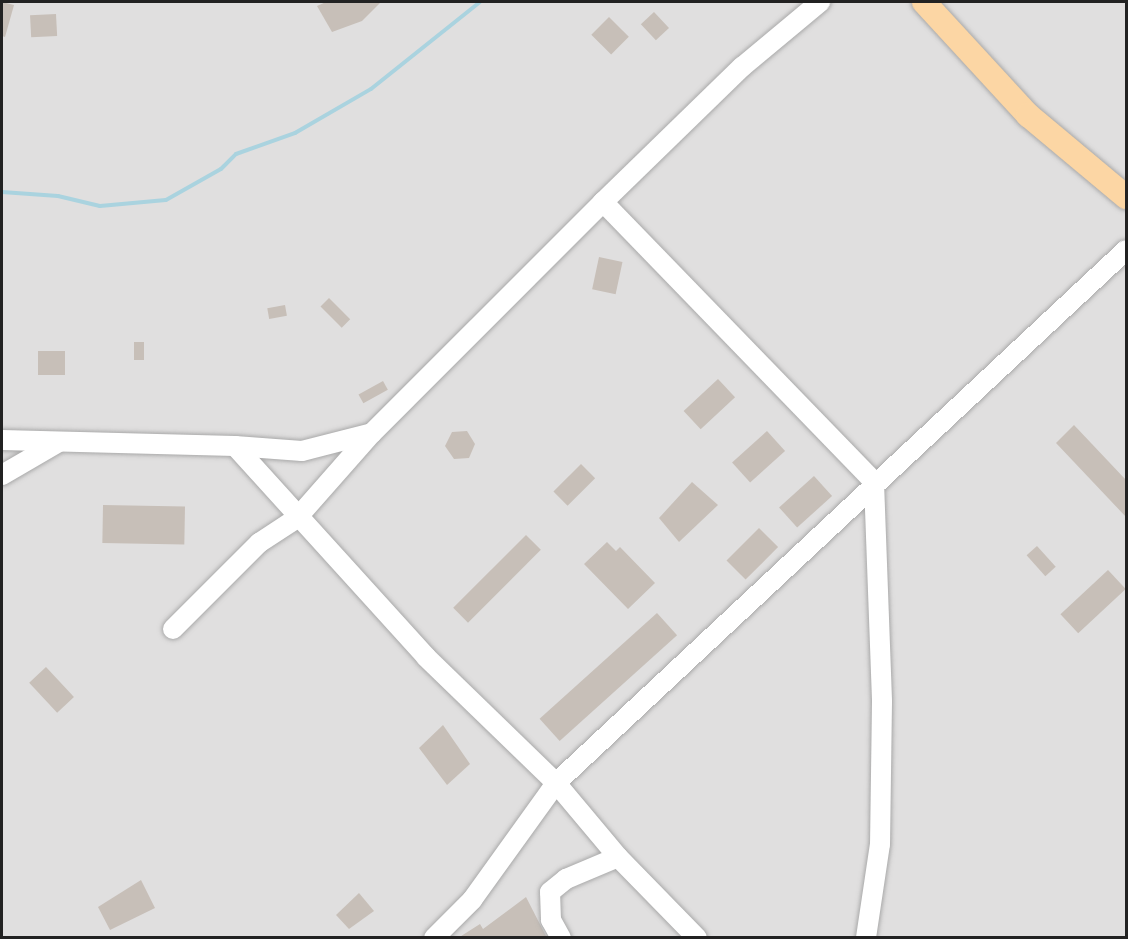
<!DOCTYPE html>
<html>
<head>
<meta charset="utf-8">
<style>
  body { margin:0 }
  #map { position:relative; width:1128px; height:939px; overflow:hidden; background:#f2efe9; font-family:"Asap Condensed",sans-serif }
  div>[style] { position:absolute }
  .residential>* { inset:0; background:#e0dfdf; transform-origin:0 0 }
  .stream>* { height:4px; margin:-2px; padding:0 2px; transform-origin:2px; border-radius:2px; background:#aad3df }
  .building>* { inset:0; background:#c7bfb8; transform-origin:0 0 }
  .roads { filter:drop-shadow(0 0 2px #a9a9a9) drop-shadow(0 0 2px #a9a9a9) }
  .minor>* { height:20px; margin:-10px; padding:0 10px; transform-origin:10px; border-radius:10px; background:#fff }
  .major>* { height:24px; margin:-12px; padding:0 12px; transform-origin:12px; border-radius:12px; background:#fcd6a4 }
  span { translate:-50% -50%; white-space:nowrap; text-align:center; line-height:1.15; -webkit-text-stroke:6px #fff; paint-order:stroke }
  .frame { position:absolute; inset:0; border:3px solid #222; pointer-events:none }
</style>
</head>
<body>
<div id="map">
  <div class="residential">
    <div style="left:2px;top:2px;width:1124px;height:935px"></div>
  </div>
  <div class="stream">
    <div style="left:2px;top:192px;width:56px;rotate:4.1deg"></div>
    <div style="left:58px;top:196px;width:43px;rotate:13.4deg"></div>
    <div style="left:100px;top:206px;width:66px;rotate:-5.2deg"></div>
    <div style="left:166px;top:200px;width:63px;rotate:-29.4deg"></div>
    <div style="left:221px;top:169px;width:21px;rotate:-45deg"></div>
    <div style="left:236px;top:154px;width:63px;rotate:-19.6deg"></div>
    <div style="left:295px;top:133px;width:88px;rotate:-30.1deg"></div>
    <div style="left:371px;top:89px;width:139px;rotate:-38.6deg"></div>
  </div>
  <div class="building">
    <div style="clip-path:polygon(2px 2px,14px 5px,5px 37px,2px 36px)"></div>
    <div style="clip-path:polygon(326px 2px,381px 2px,362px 21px,332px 32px,317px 6px)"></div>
    <div style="left:654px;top:12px;width:22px;height:18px;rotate:47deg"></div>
    <div style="left:56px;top:14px;width:22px;height:26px;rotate:87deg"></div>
    <div style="left:609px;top:17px;width:28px;height:25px;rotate:45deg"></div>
    <div style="left:599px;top:257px;width:24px;height:33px;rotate:12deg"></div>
    <div style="left:329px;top:298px;width:30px;height:12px;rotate:45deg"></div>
    <div style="left:285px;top:305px;width:11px;height:18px;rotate:80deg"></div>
    <div style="left:134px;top:342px;width:10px;height:18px"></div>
    <div style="left:38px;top:351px;width:27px;height:24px"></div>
    <div style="left:718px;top:379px;width:25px;height:47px;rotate:47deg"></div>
    <div style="left:383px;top:381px;width:10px;height:28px;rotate:61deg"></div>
    <div style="clip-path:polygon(1074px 425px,1126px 480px,1126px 517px,1056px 443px)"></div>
    <div style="clip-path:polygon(467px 431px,475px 444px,469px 458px,454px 459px,445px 446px,452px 432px)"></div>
    <div style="left:767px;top:431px;width:27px;height:47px;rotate:48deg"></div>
    <div style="left:581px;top:464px;width:20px;height:39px;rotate:45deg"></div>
    <div style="left:814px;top:476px;width:27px;height:47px;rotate:48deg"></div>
    <div style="clip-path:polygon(692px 482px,718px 505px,679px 542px,659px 518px)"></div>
    <div style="left:103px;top:505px;width:82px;height:38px;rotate:1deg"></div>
    <div style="left:759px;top:528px;width:27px;height:46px;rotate:45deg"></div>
    <div style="left:526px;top:535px;width:21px;height:103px;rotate:45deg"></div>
    <div style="clip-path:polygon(607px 542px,616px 551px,620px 547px,655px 583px,628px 609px,584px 564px)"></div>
    <div style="left:1037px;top:546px;width:28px;height:14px;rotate:48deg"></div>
    <div style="left:1108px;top:570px;width:26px;height:65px;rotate:47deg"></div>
    <div style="left:657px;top:613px;width:30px;height:158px;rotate:48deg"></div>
    <div style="left:46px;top:667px;width:41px;height:23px;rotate:47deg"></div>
    <div style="clip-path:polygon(443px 725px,470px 764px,447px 785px,419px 748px)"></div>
    <div style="clip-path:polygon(141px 880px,155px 908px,110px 930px,98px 907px)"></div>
    <div style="clip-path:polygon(359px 893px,374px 911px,349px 929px,336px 915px)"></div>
    <div style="clip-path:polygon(526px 897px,547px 938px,458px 938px,480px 924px,483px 929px)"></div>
  </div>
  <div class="roads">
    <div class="minor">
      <div style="left:603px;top:202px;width:390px;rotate:45.9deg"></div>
      <div style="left:874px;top:482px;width:220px;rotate:87.9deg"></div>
      <div style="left:882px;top:702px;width:142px;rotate:90.8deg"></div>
      <div style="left:880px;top:844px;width:95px;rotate:98.5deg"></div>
      <div style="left:2px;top:440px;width:233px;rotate:1.5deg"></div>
      <div style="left:235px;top:446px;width:285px;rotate:47.8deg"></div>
      <div style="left:426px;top:657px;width:181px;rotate:44.1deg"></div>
      <div style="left:556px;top:783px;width:97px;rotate:50deg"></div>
      <div style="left:618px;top:857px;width:113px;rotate:45.7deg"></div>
      <div style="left:235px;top:446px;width:67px;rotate:4.3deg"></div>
      <div style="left:302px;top:451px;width:72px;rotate:-14.4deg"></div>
      <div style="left:2px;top:475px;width:66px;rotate:-30.1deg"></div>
      <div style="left:173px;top:629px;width:122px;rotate:-45deg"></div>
      <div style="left:259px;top:543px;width:45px;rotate:-33.3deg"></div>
      <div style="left:297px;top:518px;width:113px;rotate:-48.6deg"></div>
      <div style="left:372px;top:433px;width:327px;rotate:-45deg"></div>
      <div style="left:603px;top:202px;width:194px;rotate:-44.2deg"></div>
      <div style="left:742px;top:67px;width:102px;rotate:-39.8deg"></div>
      <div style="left:434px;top:938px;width:54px;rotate:-45deg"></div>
      <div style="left:472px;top:900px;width:144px;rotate:-54.3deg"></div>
      <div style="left:556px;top:783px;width:780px;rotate:-43.08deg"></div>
      <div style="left:561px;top:938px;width:21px;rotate:-119deg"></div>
      <div style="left:551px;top:920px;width:28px;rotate:-92deg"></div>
      <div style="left:550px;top:892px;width:21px;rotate:-39deg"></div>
      <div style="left:566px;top:879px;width:56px;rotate:-22.9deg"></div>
    </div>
    <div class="major">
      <div style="left:924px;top:2px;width:154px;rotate:47.4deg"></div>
      <div style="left:1028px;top:115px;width:128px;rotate:39.9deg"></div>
    </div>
  </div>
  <div class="frame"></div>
</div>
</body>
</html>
